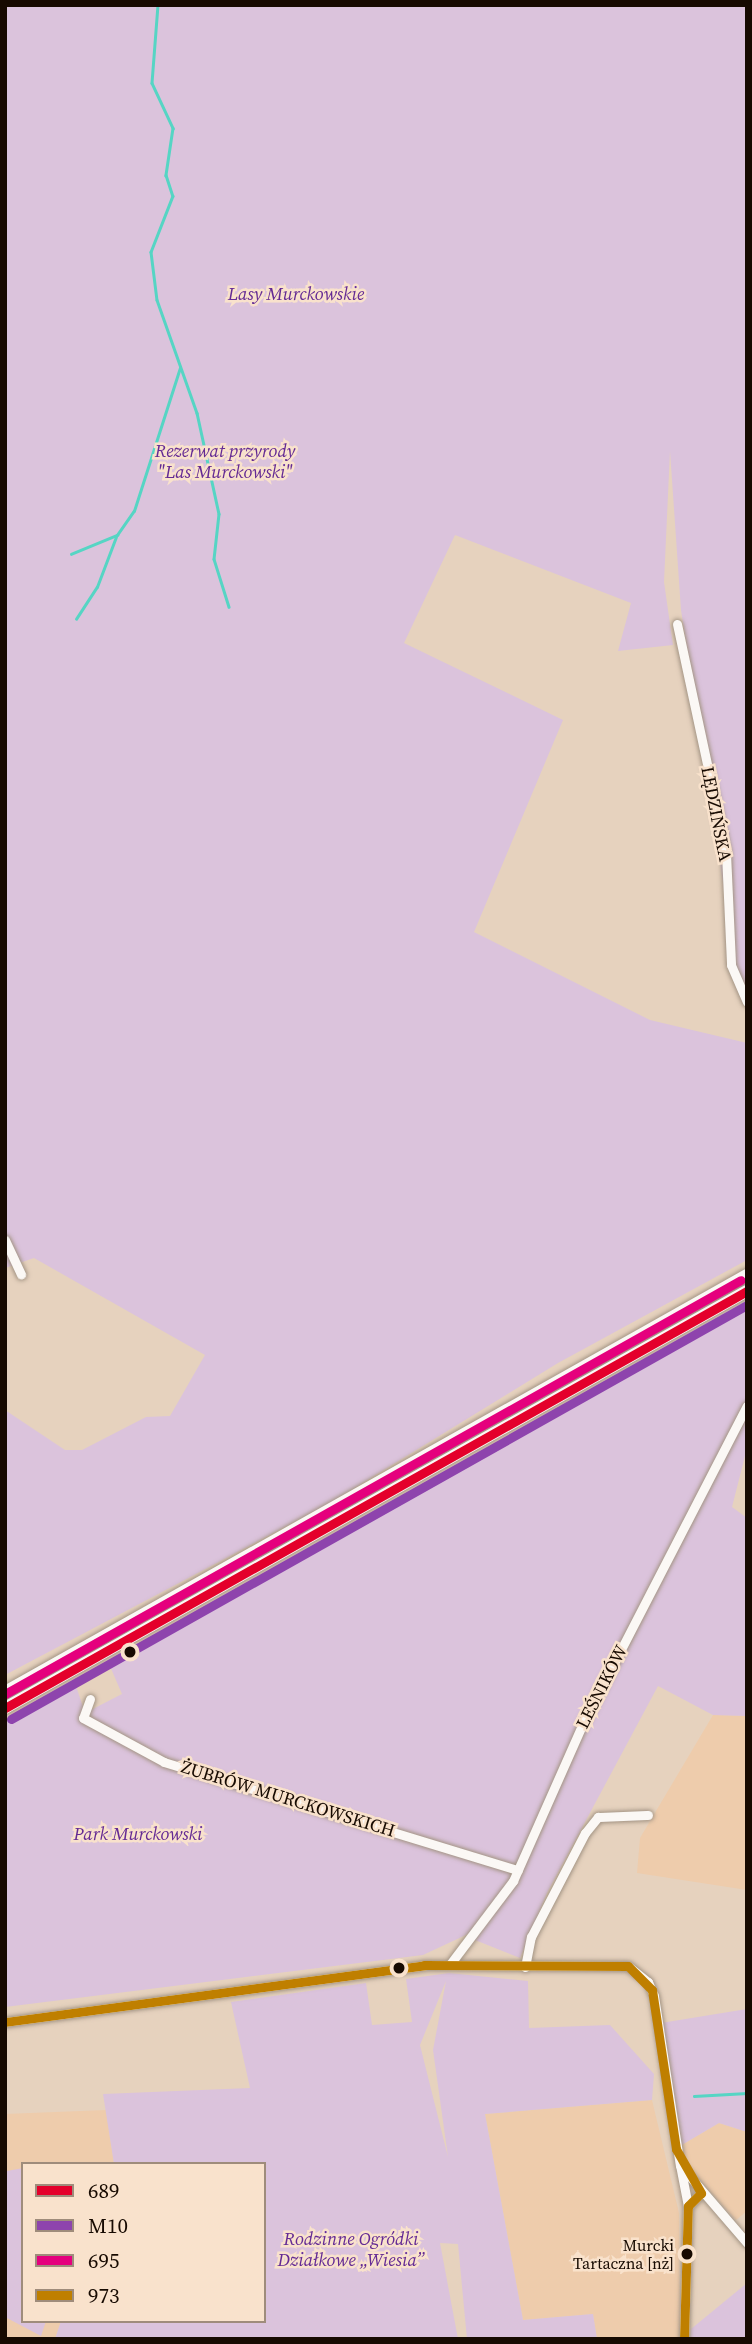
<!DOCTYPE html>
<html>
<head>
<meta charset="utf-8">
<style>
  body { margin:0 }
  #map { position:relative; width:752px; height:2344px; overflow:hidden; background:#e6d2be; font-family:"Source Serif 4",serif }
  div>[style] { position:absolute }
  .built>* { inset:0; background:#eeccac }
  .green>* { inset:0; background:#dbc3dc }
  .stream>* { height:2.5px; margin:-1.25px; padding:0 1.25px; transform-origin:1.25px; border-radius:1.25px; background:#56d5c4 }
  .roads { filter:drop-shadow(0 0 2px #a39484) drop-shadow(0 0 2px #a39484) }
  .minor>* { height:9px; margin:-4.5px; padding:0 4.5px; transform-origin:4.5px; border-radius:4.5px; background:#fbf8f5 }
  .major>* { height:12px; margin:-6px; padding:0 6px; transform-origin:6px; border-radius:6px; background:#fbf8f5 }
  .bus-1>* { height:9px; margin:-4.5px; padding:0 4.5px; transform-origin:4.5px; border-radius:4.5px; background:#e4002b }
  .bus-2>* { height:9px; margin:-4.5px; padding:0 4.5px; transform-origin:4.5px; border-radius:4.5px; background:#8e44ad }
  .bus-3>* { height:9px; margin:-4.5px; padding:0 4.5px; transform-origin:4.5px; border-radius:4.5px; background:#e5007d }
  .bus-4>* { height:9px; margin:-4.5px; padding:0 4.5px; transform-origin:4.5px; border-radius:4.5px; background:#bf7f00 }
  .dots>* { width:19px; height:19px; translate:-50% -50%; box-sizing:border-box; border:4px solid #f9e2cc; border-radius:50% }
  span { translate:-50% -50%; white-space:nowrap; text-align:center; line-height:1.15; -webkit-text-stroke:5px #f9e2cc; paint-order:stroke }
  .bus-label { font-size:16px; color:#170a01 }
  .right { translate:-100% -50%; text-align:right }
  .park-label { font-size:18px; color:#642a94; font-style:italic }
  .street-label { font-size:18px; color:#170a01 }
  .frame { position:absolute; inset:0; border:7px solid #170a01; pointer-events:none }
  .legend { position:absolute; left:21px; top:2162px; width:245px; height:161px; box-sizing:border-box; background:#f9e2cc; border:2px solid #9f8c7b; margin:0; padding:9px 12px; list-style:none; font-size:21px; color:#170a01 }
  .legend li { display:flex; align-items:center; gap:14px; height:35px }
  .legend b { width:35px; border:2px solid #9f8c7b }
</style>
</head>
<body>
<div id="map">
  <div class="built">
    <div style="clip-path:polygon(713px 1715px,747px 1716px,747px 1890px,637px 1873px,640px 1838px)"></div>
    <div style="clip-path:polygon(652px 2100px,679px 2213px,680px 2339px,597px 2339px,593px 2314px,523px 2320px,485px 2114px)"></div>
    <div style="clip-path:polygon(106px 2110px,114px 2164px,23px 2164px,23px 2321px,61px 2321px,55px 2339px,5px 2339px,5px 2114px)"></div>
    <div style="clip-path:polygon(719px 2123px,747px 2132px,747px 2211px,736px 2220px,691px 2170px,680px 2146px)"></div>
  </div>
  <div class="green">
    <div style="clip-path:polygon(5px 5px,747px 5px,747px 991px,736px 967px,681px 610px,670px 451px,664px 582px,673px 645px,618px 651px,631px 603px,455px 535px,404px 643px,563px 720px,474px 932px,650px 1020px,747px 1043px,747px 1260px,558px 1363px,330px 1503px,5px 1675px,5px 1410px,65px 1450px,82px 1450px,146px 1417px,170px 1416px,205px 1355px,34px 1258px,5px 1268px)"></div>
    <div style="clip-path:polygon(747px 1300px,747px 1448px,732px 1507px,747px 1518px,747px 1716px,713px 1715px,658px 1686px,547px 1893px,520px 1958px,475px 1940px,486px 1916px,468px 1934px,423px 1955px,5px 2007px,5px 1722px,74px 1680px,85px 1713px,122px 1694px,109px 1664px)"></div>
    <div style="clip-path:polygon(evenodd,449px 1973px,528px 1981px,529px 2028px,610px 2025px,654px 2074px,652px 2100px,485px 2114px,523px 2320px,593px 2314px,597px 2339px,467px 2339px,458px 2244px,440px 2243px,458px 2339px,55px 2339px,61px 2321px,264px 2321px,264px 2164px,114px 2164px,103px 2094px,250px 2088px,231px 2002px,366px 1983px,372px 2025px,412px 2022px,406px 1979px,449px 1973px,446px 1981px,433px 2050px,448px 2157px,420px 2045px,446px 1981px)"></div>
    <div style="clip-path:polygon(747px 2009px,747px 2132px,719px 2123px,680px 2146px,661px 2023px)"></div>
    <div style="clip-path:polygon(23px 2168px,23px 2321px,46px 2321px,41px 2336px,5px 2317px,7px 2171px)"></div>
    <div style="clip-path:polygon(747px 2283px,747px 2339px,690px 2339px,691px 2329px)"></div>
  </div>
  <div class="stream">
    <div style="left:158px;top:5px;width:78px;rotate:94.4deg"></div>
    <div style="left:152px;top:83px;width:50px;rotate:65deg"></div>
    <div style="left:173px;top:128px;width:48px;rotate:98.5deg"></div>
    <div style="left:166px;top:175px;width:22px;rotate:72deg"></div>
    <div style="left:173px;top:196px;width:60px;rotate:111.4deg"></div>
    <div style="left:151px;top:252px;width:48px;rotate:82.9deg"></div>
    <div style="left:157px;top:300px;width:120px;rotate:70.5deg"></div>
    <div style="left:197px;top:413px;width:103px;rotate:77.7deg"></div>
    <div style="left:219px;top:514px;width:45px;rotate:96.3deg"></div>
    <div style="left:214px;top:559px;width:50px;rotate:72.6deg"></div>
    <div style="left:71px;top:554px;width:50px;rotate:-22.4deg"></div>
    <div style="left:117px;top:535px;width:29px;rotate:-55deg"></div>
    <div style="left:134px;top:511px;width:150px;rotate:-72.2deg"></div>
    <div style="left:76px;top:619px;width:38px;rotate:-57deg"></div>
    <div style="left:97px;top:587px;width:53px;rotate:-69.2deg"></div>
    <div style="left:694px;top:2096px;width:53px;rotate:-3.2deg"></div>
  </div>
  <div class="roads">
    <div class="minor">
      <div style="left:677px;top:624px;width:234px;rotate:77.9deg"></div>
      <div style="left:726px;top:853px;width:112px;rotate:87.4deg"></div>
      <div style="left:731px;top:965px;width:40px;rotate:66.6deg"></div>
      <div style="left:5px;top:1240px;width:38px;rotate:65deg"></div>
      <div style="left:90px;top:1699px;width:20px;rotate:110deg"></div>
      <div style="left:83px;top:1718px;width:92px;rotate:28.5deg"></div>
      <div style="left:164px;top:1762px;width:370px;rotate:17deg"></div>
      <div style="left:451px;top:1963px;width:103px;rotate:-52.9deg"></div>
      <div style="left:513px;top:1881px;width:171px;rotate:-66.1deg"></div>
      <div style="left:582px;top:1725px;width:359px;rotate:-62.7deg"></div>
      <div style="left:525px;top:1967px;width:31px;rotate:-79deg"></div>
      <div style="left:531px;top:1937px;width:117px;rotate:-62.6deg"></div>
      <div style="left:585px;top:1833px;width:21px;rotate:-51deg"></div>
      <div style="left:598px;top:1817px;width:50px;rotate:-2.3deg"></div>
      <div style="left:5px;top:2022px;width:423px;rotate:-7.7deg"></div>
      <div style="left:424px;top:1965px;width:204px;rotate:0.3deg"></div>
      <div style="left:628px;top:1966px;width:26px;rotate:39deg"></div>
      <div style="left:648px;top:1982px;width:15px;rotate:67deg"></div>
      <div style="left:654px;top:1996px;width:171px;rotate:81.3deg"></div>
      <div style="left:680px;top:2165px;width:103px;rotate:49.3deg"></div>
      <div style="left:680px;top:2165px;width:42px;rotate:79deg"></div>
      <div style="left:684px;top:2339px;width:133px;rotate:-88.3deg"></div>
      <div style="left:688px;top:2206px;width:18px;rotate:-45deg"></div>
    </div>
    <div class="major">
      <div style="left:5px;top:1692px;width:851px;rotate:-29.34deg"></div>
      <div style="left:5px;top:1708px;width:851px;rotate:-29.34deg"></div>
    </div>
  </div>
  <div class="bus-1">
    <div style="left:5px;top:1708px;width:851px;rotate:-29.34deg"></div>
  </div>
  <div class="bus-2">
    <div style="left:11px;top:1719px;width:844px;rotate:-29.36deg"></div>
  </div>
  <div class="bus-3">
    <div style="left:5px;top:1694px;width:844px;rotate:-29.36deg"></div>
  </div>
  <div class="bus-4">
    <div style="left:5px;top:2022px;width:423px;rotate:-7.7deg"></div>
    <div style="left:424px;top:1965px;width:204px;rotate:0.3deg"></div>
    <div style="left:628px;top:1966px;width:34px;rotate:45deg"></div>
    <div style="left:652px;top:1990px;width:161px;rotate:81.4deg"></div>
    <div style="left:676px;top:2149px;width:51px;rotate:60.4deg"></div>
    <div style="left:684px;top:2339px;width:133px;rotate:-88.3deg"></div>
    <div style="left:688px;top:2206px;width:18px;rotate:-45deg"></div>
  </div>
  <div class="dots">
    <div style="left:130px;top:1652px;background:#170a01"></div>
    <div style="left:399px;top:1968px;background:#170a01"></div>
    <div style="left:687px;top:2254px;background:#170a01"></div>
  </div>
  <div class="bus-label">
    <span class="right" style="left:674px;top:2254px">Murcki<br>Tartaczna [nż]</span>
  </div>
  <div class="park-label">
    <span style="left:296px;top:294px">Lasy Murckowskie</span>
    <span style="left:225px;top:462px">Rezerwat przyrody<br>"Las Murckowski"</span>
    <span style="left:138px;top:1834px">Park Murckowski</span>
    <span style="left:351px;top:2250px">Rodzinne Ogródki<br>Działkowe „Wiesia”</span>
  </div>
  <div class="street-label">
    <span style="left:716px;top:814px;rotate:79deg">LĘDZIŃSKA</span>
    <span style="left:602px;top:1687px;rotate:-63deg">LEŚNIKÓW</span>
    <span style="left:288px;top:1799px;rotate:17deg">ŻUBRÓW MURCKOWSKICH</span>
  </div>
  <div class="frame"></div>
  <ul class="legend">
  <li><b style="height:9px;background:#e4002b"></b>689</li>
  <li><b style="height:9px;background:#8e44ad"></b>M10</li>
  <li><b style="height:9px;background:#e5007d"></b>695</li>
  <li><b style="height:9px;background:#bf7f00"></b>973</li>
  </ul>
</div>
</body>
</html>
